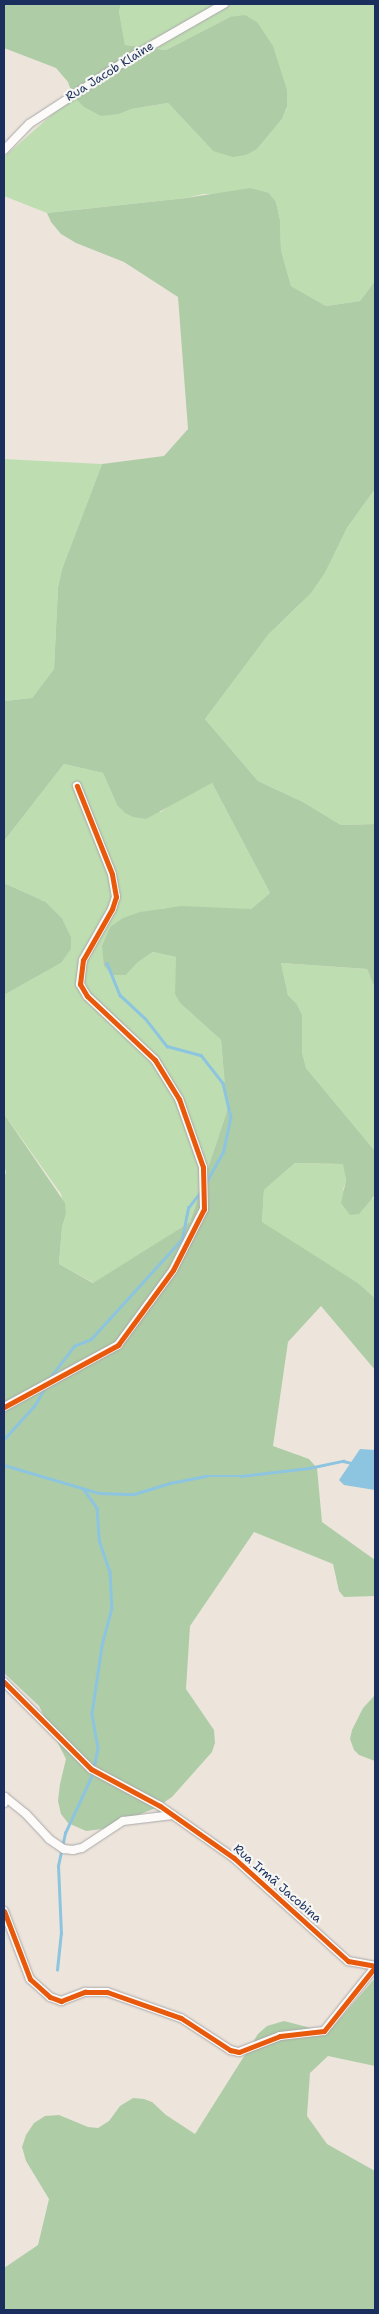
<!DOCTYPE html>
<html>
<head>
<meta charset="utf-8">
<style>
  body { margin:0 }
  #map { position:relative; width:379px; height:2314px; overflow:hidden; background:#ede5dc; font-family:"Shantell Sans",sans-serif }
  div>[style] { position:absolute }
  .green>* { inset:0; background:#bedeb2 }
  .forest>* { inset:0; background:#aecda6 }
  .water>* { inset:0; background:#8dc4df }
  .stream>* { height:2.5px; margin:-1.25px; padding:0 1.25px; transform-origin:1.25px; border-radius:1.25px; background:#8dc4df }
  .roads { filter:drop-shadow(0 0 1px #a9a7a8) drop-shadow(0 0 1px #a9a7a8) }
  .minor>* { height:8px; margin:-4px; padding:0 4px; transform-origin:4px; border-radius:4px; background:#fcfbfa }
  .cycleway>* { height:5px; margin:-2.5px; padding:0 2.5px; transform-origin:2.5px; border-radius:2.5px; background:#e8590c }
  span { translate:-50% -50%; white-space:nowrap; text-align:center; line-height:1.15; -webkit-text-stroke:4.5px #f6f6f2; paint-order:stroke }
  .street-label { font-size:12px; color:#1b2f5e }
  .frame { position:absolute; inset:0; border:5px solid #1b2f5e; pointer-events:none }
</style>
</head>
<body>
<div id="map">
  <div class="green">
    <div style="clip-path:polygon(121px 4px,375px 4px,375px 281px,360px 301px,326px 306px,291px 286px,281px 250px,280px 220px,276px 202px,269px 193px,203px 194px,186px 198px,47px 213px,4px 196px,4px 157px,73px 96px,119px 114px,132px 109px,168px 103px,213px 151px,257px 149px,282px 119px,287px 108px,287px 90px,230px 17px,166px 50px,125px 45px,119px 11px)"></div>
    <div style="clip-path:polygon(4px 459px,102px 464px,62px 569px,58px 587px,54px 669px,32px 698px,4px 701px)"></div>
    <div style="clip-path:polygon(375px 489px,375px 824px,341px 825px,303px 802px,258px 781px,205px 719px,268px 635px,300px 604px,326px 571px,347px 528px)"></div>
    <div style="clip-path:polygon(64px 764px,103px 773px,117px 805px,161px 812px,172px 803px,212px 783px,270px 893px,251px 909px,163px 908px,126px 975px,138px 962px,153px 952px,176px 957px,180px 1003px,221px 1040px,227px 1111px,190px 1222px,94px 1283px,59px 1264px,62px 1227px,66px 1214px,61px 1194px,4px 1114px,4px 995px,61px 963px,71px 937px,62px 918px,46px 902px,4px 883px,4px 841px)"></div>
    <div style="clip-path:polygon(281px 963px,367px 969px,375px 989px,375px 1151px,306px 1068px,302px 1052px,302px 1015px,297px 1004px,288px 995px)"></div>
    <div style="clip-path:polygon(295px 1163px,344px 1164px,346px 1180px,343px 1190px,373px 1199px,375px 1195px,375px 1298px,358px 1283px,262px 1223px,264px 1190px)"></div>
  </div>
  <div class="forest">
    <div style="clip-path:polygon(4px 4px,121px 4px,119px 11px,125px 45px,166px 50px,230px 17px,245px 15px,257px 22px,273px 46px,287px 90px,287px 107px,282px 119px,257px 149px,246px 155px,233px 157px,213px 151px,168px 103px,132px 109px,119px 114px,101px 116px,84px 107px,73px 96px,68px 82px,56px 68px,4px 48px)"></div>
    <div style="clip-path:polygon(250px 188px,269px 193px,276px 202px,280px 220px,281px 250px,291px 286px,326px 306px,360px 301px,375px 281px,375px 489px,347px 528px,326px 571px,311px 593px,268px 635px,205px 719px,258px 781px,303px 802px,341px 825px,375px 824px,375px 989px,367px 969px,281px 963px,288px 995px,297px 1004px,302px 1015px,302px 1052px,306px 1068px,375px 1151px,375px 1195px,359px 1214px,350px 1215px,341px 1203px,346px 1180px,343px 1164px,295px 1163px,264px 1190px,262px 1222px,358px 1283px,375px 1298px,375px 1370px,321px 1306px,288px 1342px,273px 1446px,309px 1459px,317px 1468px,322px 1522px,375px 1560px,375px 1596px,344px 1597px,339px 1591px,333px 1564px,254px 1532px,190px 1626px,186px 1689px,214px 1730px,215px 1743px,212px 1752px,172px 1797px,156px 1808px,102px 1829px,86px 1831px,68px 1823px,61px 1814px,58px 1801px,60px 1784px,66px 1759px,39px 1706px,4px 1673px,4px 1176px,6px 1173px,4px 1164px,4px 1114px,65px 1203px,66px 1214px,62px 1227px,59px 1264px,93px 1283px,190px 1222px,227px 1111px,221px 1040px,180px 1003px,175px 994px,176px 957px,153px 952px,138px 962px,126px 975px,113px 975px,104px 966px,102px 946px,110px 927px,123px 918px,140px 912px,181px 906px,251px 909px,270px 893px,212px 783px,146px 819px,133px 817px,125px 813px,117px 805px,103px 773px,64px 764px,4px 841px,4px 701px,32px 698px,54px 669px,58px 587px,62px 569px,102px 464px,164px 456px,188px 429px,178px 297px,124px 262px,76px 243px,61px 234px,51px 222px,47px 213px,186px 198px)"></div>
    <div style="clip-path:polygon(4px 883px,46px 902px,62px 918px,71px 937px,71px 949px,61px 963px,4px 995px)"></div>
    <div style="clip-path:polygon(375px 1695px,375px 1761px,359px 1755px,354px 1750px,350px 1739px,352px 1730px,363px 1708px)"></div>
    <div style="clip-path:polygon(375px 1978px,375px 2066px,328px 2056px,310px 2073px,307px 2116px,327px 2144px,375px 2171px,375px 2310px,4px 2310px,4px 2268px,38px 2245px,49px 2199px,26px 2161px,22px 2147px,26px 2135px,34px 2123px,45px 2116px,59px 2115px,88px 2127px,98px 2128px,109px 2121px,120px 2106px,133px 2098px,144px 2099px,152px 2102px,166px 2115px,195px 2134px,258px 2034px,267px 2026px,284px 2021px,311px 2028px,332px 2028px)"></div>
  </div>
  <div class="water">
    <div style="clip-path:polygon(360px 1449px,375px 1450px,375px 1490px,344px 1485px,339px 1480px)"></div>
  </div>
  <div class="stream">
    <div style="left:107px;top:963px;width:35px;rotate:68deg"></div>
    <div style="left:120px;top:995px;width:34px;rotate:43deg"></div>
    <div style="left:145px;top:1018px;width:36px;rotate:52deg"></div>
    <div style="left:167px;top:1046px;width:35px;rotate:15deg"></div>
    <div style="left:201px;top:1055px;width:36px;rotate:52deg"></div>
    <div style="left:223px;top:1083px;width:35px;rotate:77deg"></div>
    <div style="left:231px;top:1117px;width:35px;rotate:102deg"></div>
    <div style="left:224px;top:1151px;width:38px;rotate:119deg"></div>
    <div style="left:49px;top:1379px;width:41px;rotate:-52.9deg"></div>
    <div style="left:74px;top:1346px;width:18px;rotate:-22deg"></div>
    <div style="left:91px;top:1339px;width:135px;rotate:-47.7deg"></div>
    <div style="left:182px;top:1239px;width:32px;rotate:-79deg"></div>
    <div style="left:188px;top:1208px;width:23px;rotate:-52deg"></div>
    <div style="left:4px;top:1439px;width:46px;rotate:-47.6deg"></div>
    <div style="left:35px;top:1405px;width:18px;rotate:-61deg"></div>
    <div style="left:4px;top:1465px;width:99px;rotate:16.4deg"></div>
    <div style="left:99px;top:1493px;width:35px;rotate:2deg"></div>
    <div style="left:134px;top:1494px;width:38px;rotate:-17deg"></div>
    <div style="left:170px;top:1483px;width:37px;rotate:-11deg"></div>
    <div style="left:206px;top:1476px;width:35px"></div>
    <div style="left:241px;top:1476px;width:68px;rotate:-6.7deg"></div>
    <div style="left:309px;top:1468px;width:35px;rotate:-12deg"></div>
    <div style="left:343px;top:1461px;width:9px;rotate:13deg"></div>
    <div style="left:83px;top:1488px;width:24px;rotate:55deg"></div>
    <div style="left:97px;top:1508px;width:32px;rotate:86deg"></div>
    <div style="left:99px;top:1540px;width:34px;rotate:71deg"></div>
    <div style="left:110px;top:1572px;width:36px;rotate:87deg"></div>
    <div style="left:112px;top:1608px;width:39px;rotate:105deg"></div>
    <div style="left:102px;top:1646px;width:69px;rotate:98.4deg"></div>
    <div style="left:92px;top:1714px;width:35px;rotate:80deg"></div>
    <div style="left:98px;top:1748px;width:20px;rotate:101deg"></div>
    <div style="left:57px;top:1970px;width:36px;rotate:-84deg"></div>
    <div style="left:61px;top:1934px;width:68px;rotate:-92.5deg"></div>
    <div style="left:58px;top:1866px;width:34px;rotate:-78deg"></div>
    <div style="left:65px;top:1833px;width:66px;rotate:-65deg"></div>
  </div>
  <div class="roads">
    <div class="minor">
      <div style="left:4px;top:150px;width:36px;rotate:-46deg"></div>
      <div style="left:29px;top:124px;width:126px;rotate:-33.1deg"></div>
      <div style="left:135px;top:55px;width:103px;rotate:-29.8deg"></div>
      <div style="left:4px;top:1407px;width:130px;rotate:-28.5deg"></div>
      <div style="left:118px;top:1345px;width:93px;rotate:-53.7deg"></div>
      <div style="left:173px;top:1270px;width:68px;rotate:-63.1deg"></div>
      <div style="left:204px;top:1209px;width:42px;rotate:-91.4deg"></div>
      <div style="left:203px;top:1167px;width:72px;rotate:-109.4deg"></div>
      <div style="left:179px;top:1099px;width:46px;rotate:-121.6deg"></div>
      <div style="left:155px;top:1060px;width:93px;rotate:-136.7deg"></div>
      <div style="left:87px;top:996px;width:14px;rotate:-120deg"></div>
      <div style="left:80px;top:984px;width:24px;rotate:-83deg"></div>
      <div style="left:83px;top:960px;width:59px;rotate:-60.4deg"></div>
      <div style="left:112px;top:909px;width:13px;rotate:-72deg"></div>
      <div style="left:116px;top:897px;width:23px;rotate:-100deg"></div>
      <div style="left:112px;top:874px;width:95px;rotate:-111.7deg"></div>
      <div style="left:4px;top:1682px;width:123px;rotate:45deg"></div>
      <div style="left:91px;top:1769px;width:78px;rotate:28.2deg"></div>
      <div style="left:160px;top:1806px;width:90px;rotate:35.1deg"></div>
      <div style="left:234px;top:1858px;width:154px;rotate:42.1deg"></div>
      <div style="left:348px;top:1961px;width:27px;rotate:10deg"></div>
      <div style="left:4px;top:1803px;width:6px;rotate:-81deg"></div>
      <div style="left:5px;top:1797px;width:27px;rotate:39deg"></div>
      <div style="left:26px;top:1814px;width:34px;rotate:47deg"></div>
      <div style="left:49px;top:1839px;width:18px;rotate:34deg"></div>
      <div style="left:64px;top:1849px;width:9px;rotate:6deg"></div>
      <div style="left:73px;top:1850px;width:9px;rotate:-13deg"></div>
      <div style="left:82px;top:1848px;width:49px;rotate:-33.4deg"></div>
      <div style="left:123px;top:1821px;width:50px;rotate:-6.8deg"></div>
      <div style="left:4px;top:1911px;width:73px;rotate:69.1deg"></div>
      <div style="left:30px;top:1979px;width:27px;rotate:42deg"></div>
      <div style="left:50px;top:1997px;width:12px;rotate:20deg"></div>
      <div style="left:61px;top:2001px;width:26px;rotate:-21deg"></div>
      <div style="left:85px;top:1992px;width:22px"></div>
      <div style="left:107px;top:1992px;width:78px;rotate:19.4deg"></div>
      <div style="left:181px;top:2018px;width:59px;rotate:33.1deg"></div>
      <div style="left:230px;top:2050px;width:9px;rotate:13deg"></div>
      <div style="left:239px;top:2052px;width:44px;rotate:-21.3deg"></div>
      <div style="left:280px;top:2036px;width:44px;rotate:-6.5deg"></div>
      <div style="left:324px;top:2031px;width:82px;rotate:-51.4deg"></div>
    </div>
  </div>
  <div class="cycleway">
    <div style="left:4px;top:1407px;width:130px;rotate:-28.5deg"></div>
    <div style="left:118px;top:1345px;width:93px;rotate:-53.7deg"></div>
    <div style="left:173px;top:1270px;width:68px;rotate:-63.1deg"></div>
    <div style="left:204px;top:1209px;width:42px;rotate:-91.4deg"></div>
    <div style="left:203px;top:1167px;width:72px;rotate:-109.4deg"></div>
    <div style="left:179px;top:1099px;width:46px;rotate:-121.6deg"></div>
    <div style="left:155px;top:1060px;width:93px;rotate:-136.7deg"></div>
    <div style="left:87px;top:996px;width:14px;rotate:-120deg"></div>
    <div style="left:80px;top:984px;width:24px;rotate:-83deg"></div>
    <div style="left:83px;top:960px;width:59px;rotate:-60.4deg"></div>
    <div style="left:112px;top:909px;width:13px;rotate:-72deg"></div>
    <div style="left:116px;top:897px;width:23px;rotate:-100deg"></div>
    <div style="left:112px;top:874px;width:95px;rotate:-111.7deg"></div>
    <div style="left:4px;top:1682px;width:123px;rotate:45deg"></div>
    <div style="left:91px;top:1769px;width:78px;rotate:28.2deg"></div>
    <div style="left:160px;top:1806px;width:90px;rotate:35.1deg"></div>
    <div style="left:234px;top:1858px;width:154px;rotate:42.1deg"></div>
    <div style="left:348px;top:1961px;width:27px;rotate:10deg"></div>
    <div style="left:4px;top:1911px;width:73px;rotate:69.1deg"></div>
    <div style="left:30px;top:1979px;width:27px;rotate:42deg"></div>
    <div style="left:50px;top:1997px;width:12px;rotate:20deg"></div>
    <div style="left:61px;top:2001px;width:26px;rotate:-21deg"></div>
    <div style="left:85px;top:1992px;width:22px"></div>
    <div style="left:107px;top:1992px;width:78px;rotate:19.4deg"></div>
    <div style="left:181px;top:2018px;width:59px;rotate:33.1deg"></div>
    <div style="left:230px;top:2050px;width:9px;rotate:13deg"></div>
    <div style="left:239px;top:2052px;width:44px;rotate:-21.3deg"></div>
    <div style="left:280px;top:2036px;width:44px;rotate:-6.5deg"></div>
    <div style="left:324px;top:2031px;width:82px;rotate:-51.4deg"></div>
  </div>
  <div class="street-label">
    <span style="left:110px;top:72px;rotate:-32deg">Rua Jacob Klaine</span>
    <span style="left:277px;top:1884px;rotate:41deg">Rua Irmã Jacobina</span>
  </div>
  <div class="frame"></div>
</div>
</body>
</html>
